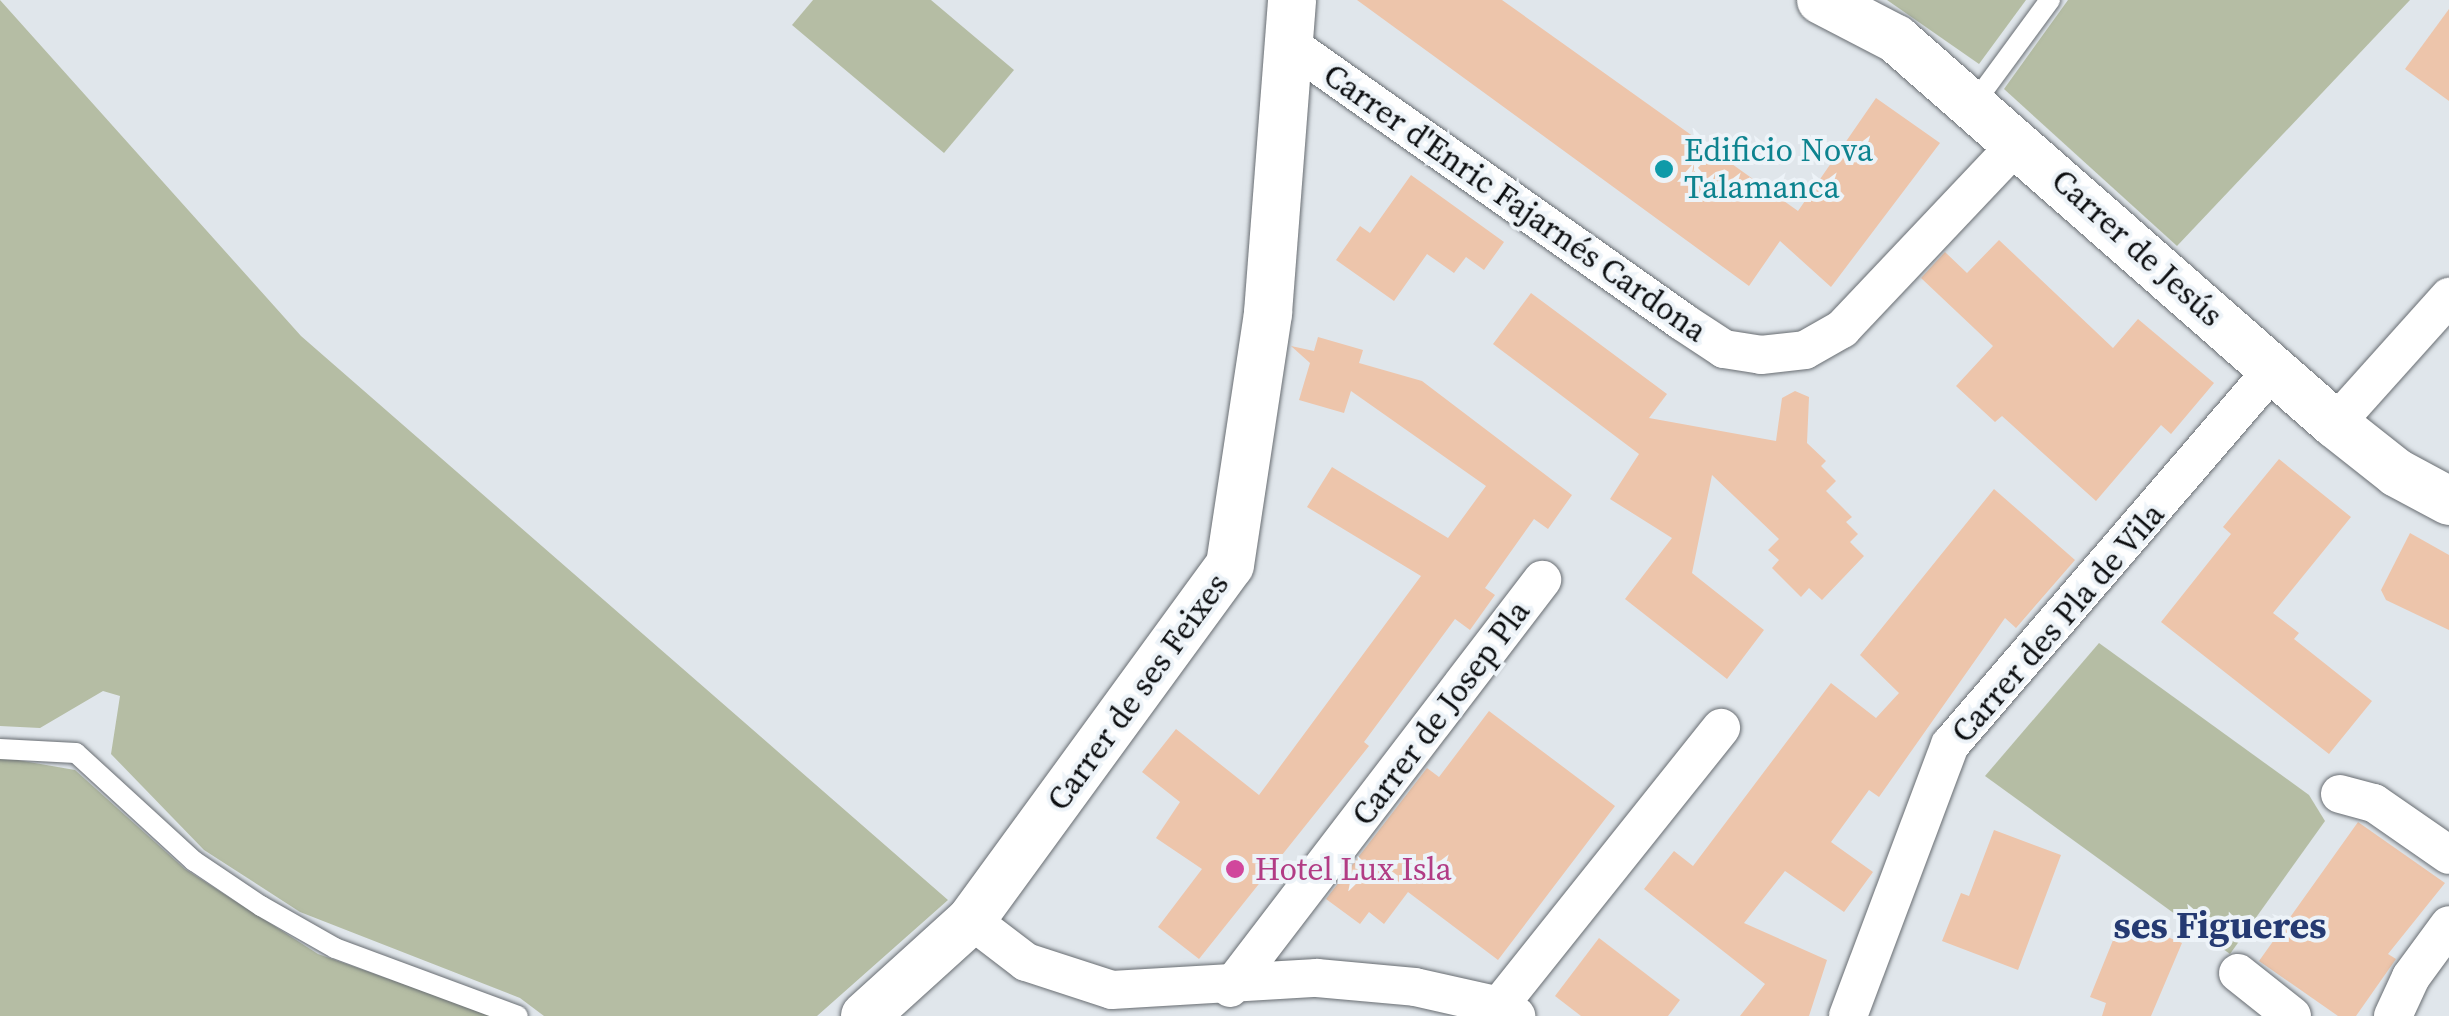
<!DOCTYPE html>
<html>
<head>
<meta charset="utf-8">
<style>
  body { margin:0 }
  #map { position:relative; width:2449px; height:1016px; overflow:hidden; background:#e0e6eb; font-family:"Source Serif 4",serif }
  div>[style] { position:absolute }
  .green>* { inset:0; background:#b5bda4 }
  .building>* { inset:0; background:#edc5ab }
  .roads { filter:drop-shadow(0 0 2px #686d72) drop-shadow(0 0 2px #686d72) }
  .service>* { height:20px; margin:-10px; padding:0 10px; transform-origin:10px; border-radius:10px; background:#fff }
  .minor>* { height:38px; margin:-19px; padding:0 19px; transform-origin:19px; border-radius:19px; background:#fff }
  .tertiary>* { height:48px; margin:-24px; padding:0 24px; transform-origin:24px; border-radius:24px; background:#fff }
  .dots>* { width:28px; height:28px; translate:-50% -50%; box-sizing:border-box; border:5px solid #edf3f8; border-radius:50% }
  span { translate:-50% -50%; white-space:nowrap; text-align:center; line-height:1.15; -webkit-text-stroke:8px #edf3f8; paint-order:stroke }
  .culture-label { font-size:32px; color:#0d838f }
  .left { translate:0 -50%; text-align:left }
  .street-label { font-size:32px; color:#0c0e10 }
  .hotel-label { font-size:32px; color:#b23c85 }
  .quarter-label { font-size:38px; color:#253a72; font-weight:700 }
</style>
</head>
<body>
<div id="map">
  <div class="green">
    <div style="clip-path:polygon(0 0,301px 336px,948px 900px,817px 1016px,544px 1016px,520px 998px,300px 912px,204px 850px,111px 754px,120px 696px,103px 691px,40px 728px,0 726px)"></div>
    <div style="clip-path:polygon(813px 0,931px 0,1014px 70px,944px 153px,792px 25px)"></div>
    <div style="clip-path:polygon(1887px 0,2026px 0,1979px 64px)"></div>
    <div style="clip-path:polygon(2068px 0,2410px 0,2177px 246px,2004px 89px)"></div>
    <div style="clip-path:polygon(2099px 643px,2309px 795px,2325px 821px,2230px 954px,1985px 776px)"></div>
    <div style="clip-path:polygon(0 757px,75px 770px,185px 869px,318px 954px,494px 1016px,0 1016px)"></div>
  </div>
  <div class="building">
    <div style="clip-path:polygon(1357px 0,1502px 0,1798px 211px,1876px 98px,1940px 143px,1831px 287px,1780px 241px,1749px 286px)"></div>
    <div style="clip-path:polygon(2449px 9px,2449px 101px,2405px 69px)"></div>
    <div style="clip-path:polygon(1411px 175px,1504px 242px,1484px 270px,1466px 257px,1454px 273px,1427px 254px,1394px 301px,1336px 260px,1360px 226px,1370px 233px)"></div>
    <div style="clip-path:polygon(1999px 240px,2113px 348px,2138px 319px,2214px 383px,2171px 434px,2161px 425px,2096px 501px,2002px 416px,1995px 422px,1956px 386px,1993px 346px,1921px 278px,1945px 252px,1967px 273px)"></div>
    <div style="clip-path:polygon(1531px 293px,1667px 394px,1649px 418px,1776px 441px,1782px 398px,1795px 391px,1809px 397px,1807px 443px,1826px 461px,1821px 466px,1836px 481px,1826px 491px,1852px 517px,1846px 522px,1858px 534px,1850px 542px,1864px 556px,1822px 600px,1809px 588px,1801px 597px,1772px 568px,1779px 560px,1768px 550px,1779px 539px,1712px 475px,1692px 573px,1764px 630px,1727px 679px,1625px 599px,1672px 538px,1610px 499px,1639px 454px,1493px 344px)"></div>
    <div style="clip-path:polygon(1318px 337px,1363px 350px,1359px 363px,1422px 381px,1572px 495px,1548px 529px,1534px 519px,1485px 588px,1495px 595px,1470px 630px,1455px 619px,1364px 742px,1369px 746px,1199px 959px,1158px 927px,1202px 869px,1156px 838px,1180px 802px,1142px 772px,1176px 729px,1259px 795px,1421px 576px,1307px 507px,1332px 467px,1448px 538px,1486px 486px,1351px 391px,1344px 413px,1299px 400px,1310px 363px,1291px 346px,1314px 351px)"></div>
    <div style="clip-path:polygon(2279px 459px,2351px 517px,2273px 613px,2299px 633px,2294px 639px,2372px 701px,2329px 754px,2161px 622px,2231px 534px,2223px 527px)"></div>
    <div style="clip-path:polygon(1994px 489px,2075px 560px,2016px 628px,2005px 618px,1879px 797px,1869px 790px,1831px 842px,1873px 872px,1844px 912px,1785px 871px,1744px 923px,1827px 960px,1809px 1016px,1740px 1016px,1765px 984px,1644px 889px,1674px 851px,1693px 866px,1831px 683px,1876px 718px,1899px 693px,1860px 655px)"></div>
    <div style="clip-path:polygon(2410px 533px,2449px 555px,2449px 630px,2386px 600px,2381px 590px)"></div>
    <div style="clip-path:polygon(1489px 711px,1615px 806px,1498px 960px,1408px 892px,1384px 924px,1369px 912px,1360px 924px,1326px 899px,1427px 768px,1439px 777px)"></div>
    <div style="clip-path:polygon(2358px 822px,2445px 883px,2388px 954px,2396px 959px,2356px 1016px,2338px 1016px,2259px 961px)"></div>
    <div style="clip-path:polygon(1994px 830px,2061px 855px,2018px 970px,1942px 941px,1961px 893px,1969px 896px)"></div>
    <div style="clip-path:polygon(2122px 918px,2182px 943px,2151px 1016px,2102px 1016px,2106px 1003px,2090px 997px)"></div>
    <div style="clip-path:polygon(1599px 938px,1680px 1000px,1668px 1016px,1581px 1016px,1555px 996px)"></div>
  </div>
  <div class="roads">
    <div class="service">
      <div style="left:1975px;top:102px;width:127px;rotate:-53.7deg"></div>
      <div style="left:0;top:749px;width:76px;rotate:3deg"></div>
      <div style="left:76px;top:753px;width:160px;rotate:42.5deg"></div>
      <div style="left:194px;top:861px;width:81px;rotate:33.9deg"></div>
      <div style="left:261px;top:906px;width:85px;rotate:29.6deg"></div>
      <div style="left:335px;top:948px;width:195px;rotate:20.4deg"></div>
    </div>
    <div class="minor">
      <div style="left:1289px;top:44px;width:482px;rotate:35.2deg"></div>
      <div style="left:1683px;top:322px;width:49px;rotate:33.4deg"></div>
      <div style="left:1724px;top:349px;width:37px;rotate:9deg"></div>
      <div style="left:1761px;top:355px;width:44px;rotate:-6.5deg"></div>
      <div style="left:1805px;top:350px;width:43px;rotate:-29.6deg"></div>
      <div style="left:1842px;top:329px;width:256px;rotate:-46.6deg"></div>
      <div style="left:2335px;top:424px;width:171px;rotate:-48.1deg"></div>
      <div style="left:2340px;top:794px;width:35px;rotate:15deg"></div>
      <div style="left:2374px;top:803px;width:91px;rotate:34.7deg"></div>
      <div style="left:971px;top:920px;width:69px;rotate:37.4deg"></div>
      <div style="left:1026px;top:962px;width:90px;rotate:18deg"></div>
      <div style="left:1112px;top:990px;width:205px;rotate:-3.4deg"></div>
      <div style="left:1317px;top:978px;width:98px;rotate:5.2deg"></div>
      <div style="left:1415px;top:987px;width:86px;rotate:12.7deg"></div>
      <div style="left:1499px;top:1006px;width:20px;rotate:30deg"></div>
      <div style="left:2238px;top:973px;width:69px;rotate:38.5deg"></div>
      <div style="left:1230px;top:988px;width:514px;rotate:-52.59deg"></div>
      <div style="left:1499px;top:1006px;width:356px;rotate:-51.4deg"></div>
      <div style="left:1848px;top:1016px;width:290px;rotate:-69.4deg"></div>
      <div style="left:1950px;top:745px;width:496px;rotate:-49.3deg"></div>
      <div style="left:2393px;top:1016px;width:43px;rotate:-65.2deg"></div>
      <div style="left:2411px;top:977px;width:64px;rotate:-53.8deg"></div>
    </div>
    <div class="tertiary">
      <div style="left:1821px;top:0;width:85px;rotate:27.5deg"></div>
      <div style="left:1896px;top:39px;width:584px;rotate:41.25deg"></div>
      <div style="left:2335px;top:424px;width:79px;rotate:38.3deg"></div>
      <div style="left:2397px;top:473px;width:59px;rotate:28.3deg"></div>
      <div style="left:865px;top:1016px;width:143px;rotate:-42.2deg"></div>
      <div style="left:971px;top:920px;width:439px;rotate:-53.9deg"></div>
      <div style="left:1230px;top:565px;width:255px;rotate:-81.4deg"></div>
      <div style="left:1268px;top:313px;width:314px;rotate:-85.6deg"></div>
    </div>
  </div>
  <div class="dots">
    <div style="left:1664px;top:169px;background:#0f9aa8"></div>
    <div style="left:1235px;top:869px;background:#d1479c"></div>
  </div>
  <div class="culture-label">
    <span class="left" style="left:1684px;top:169px">Edificio Nova<br>Talamanca</span>
  </div>
  <div class="street-label">
    <span style="left:1515px;top:203px;rotate:35deg">Carrer d'Enric Fajarnés Cardona</span>
    <span style="left:2137px;top:248px;rotate:42deg">Carrer de Jesús</span>
    <span style="left:2058px;top:623px;rotate:-49deg">Carrer des Pla de Vila</span>
    <span style="left:1138px;top:692px;rotate:-54deg">Carrer de ses Feixes</span>
    <span style="left:1441px;top:713px;rotate:-53deg">Carrer de Josep Pla</span>
  </div>
  <div class="hotel-label">
    <span class="left" style="left:1255px;top:869px">Hotel Lux Isla</span>
  </div>
  <div class="quarter-label">
    <span style="left:2220px;top:926px">ses Figueres</span>
  </div>
</div>
</body>
</html>
